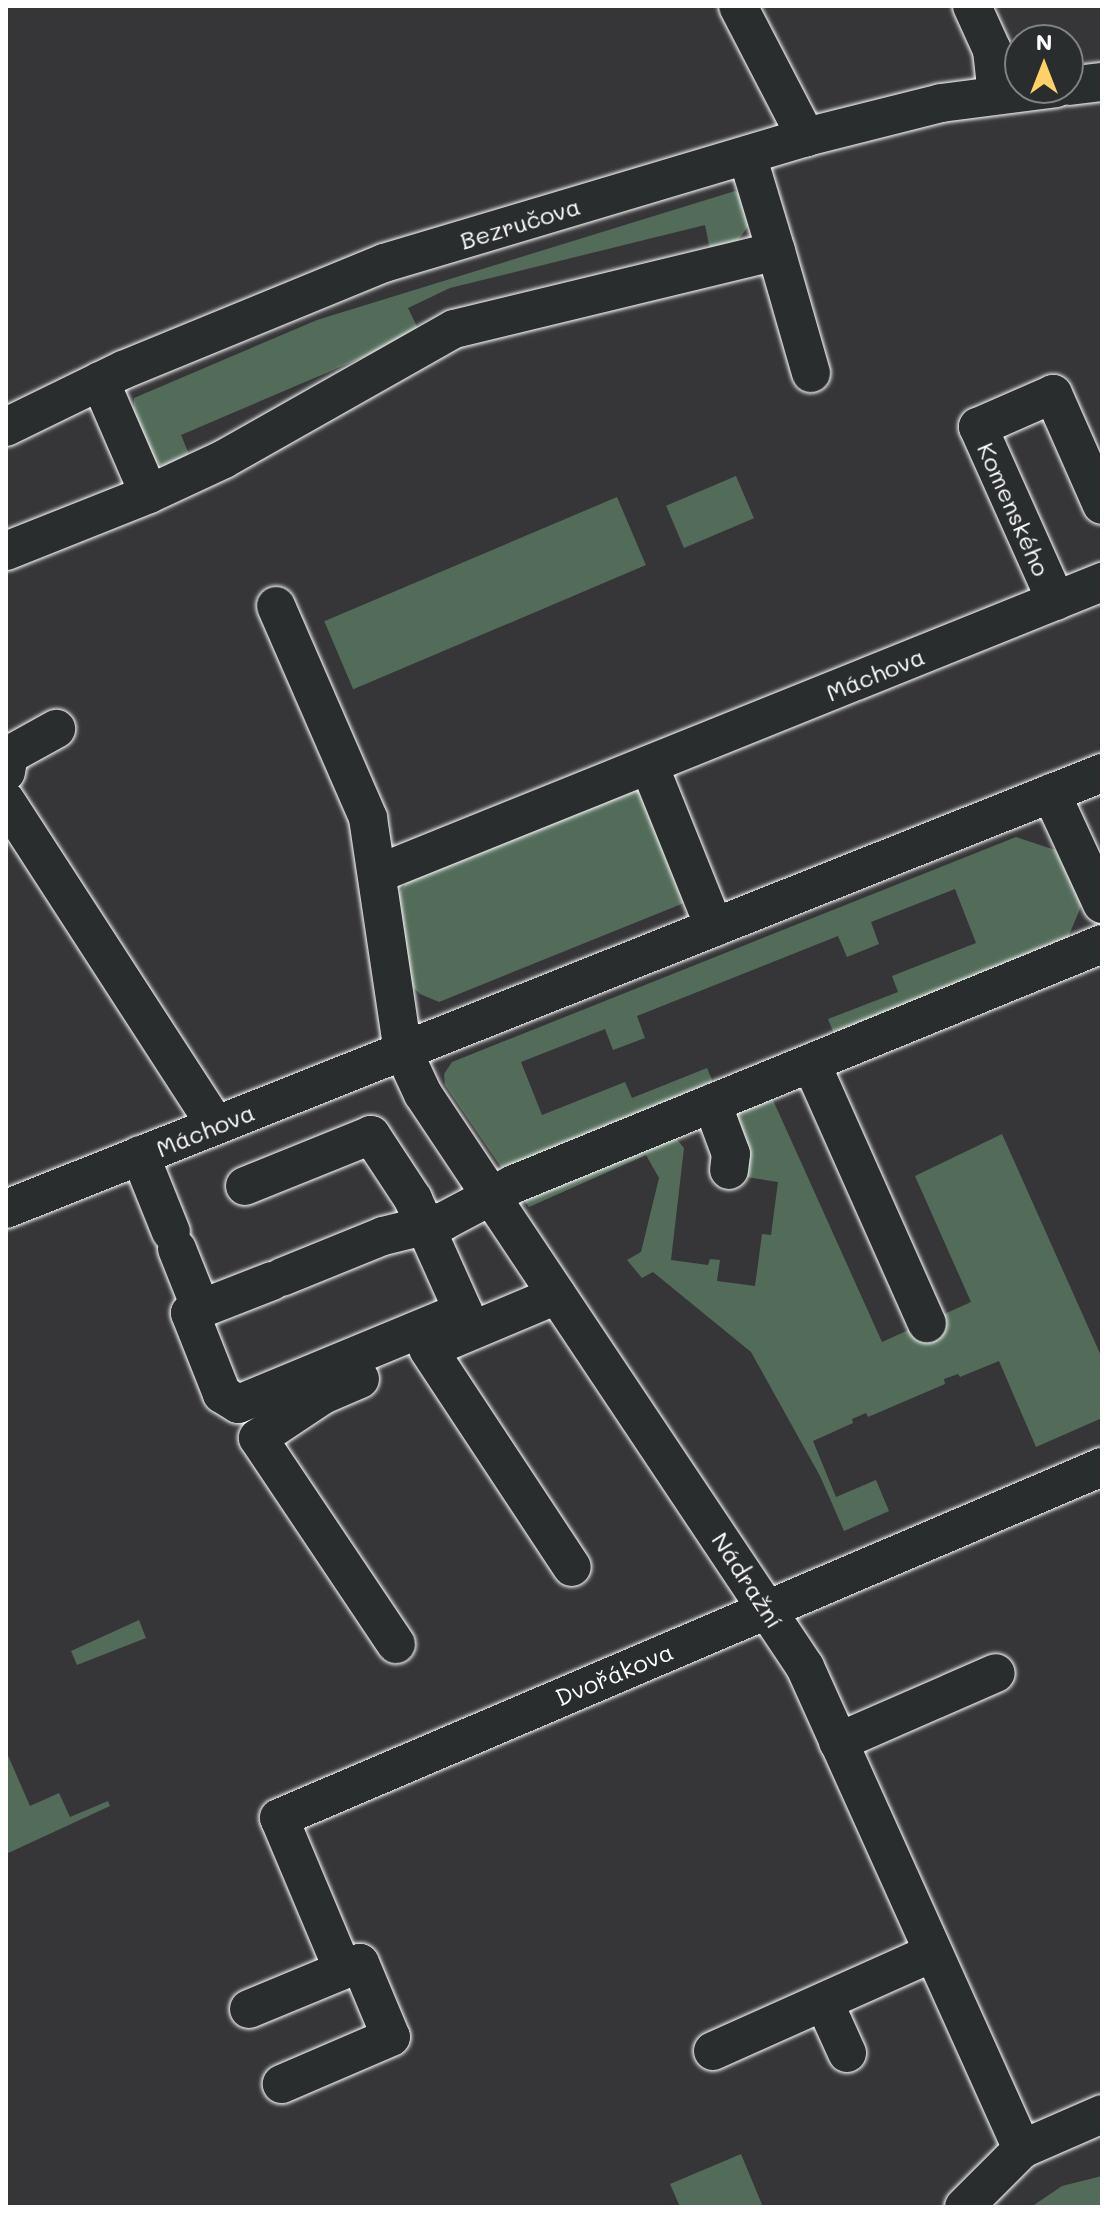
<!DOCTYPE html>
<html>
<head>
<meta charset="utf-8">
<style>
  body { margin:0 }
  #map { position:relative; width:1108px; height:2213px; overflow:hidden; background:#363538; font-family:Mali,sans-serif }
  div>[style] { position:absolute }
  .green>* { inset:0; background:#536c5a; transform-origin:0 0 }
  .roads { filter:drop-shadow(0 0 2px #fff) drop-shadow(0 0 2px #fff) }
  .minor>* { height:38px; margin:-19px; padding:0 19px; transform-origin:19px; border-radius:19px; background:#2a2d2e }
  span { translate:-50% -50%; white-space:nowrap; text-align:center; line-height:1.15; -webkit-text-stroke:6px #2a2d2e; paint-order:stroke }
  .street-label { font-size:24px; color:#fff }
  .frame { position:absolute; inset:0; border:8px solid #fff; pointer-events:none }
  .north { position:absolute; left:1004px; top:24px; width:80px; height:80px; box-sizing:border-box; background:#2a2d2e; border:2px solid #7f8182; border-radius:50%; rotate:0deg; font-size:22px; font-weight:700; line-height:32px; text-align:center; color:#fff }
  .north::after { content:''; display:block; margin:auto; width:28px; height:36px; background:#ffd166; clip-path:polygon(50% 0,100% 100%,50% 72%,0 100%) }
</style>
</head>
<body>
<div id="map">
  <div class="green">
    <div style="clip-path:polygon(735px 191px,741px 194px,749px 225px,737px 242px,710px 250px,705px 225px,450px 288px,408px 308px,420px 333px,181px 435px,191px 459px,165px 467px,156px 462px,146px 450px,133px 417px,134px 398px,317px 320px)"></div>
    <div style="left:736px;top:476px;width:46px;height:76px;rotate:67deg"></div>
    <div style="left:617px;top:497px;width:74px;height:318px;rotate:67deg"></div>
    <div style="clip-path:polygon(637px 786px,684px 903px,439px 1002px,420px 994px,409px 983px,395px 898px,407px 882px)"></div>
    <div style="clip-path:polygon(1016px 837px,1055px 850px,1082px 904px,1062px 952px,837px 1041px,828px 1019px,898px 992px,892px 976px,976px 943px,955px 889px,871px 922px,879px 944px,847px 957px,838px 936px,637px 1016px,645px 1038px,613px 1050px,605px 1029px,521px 1062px,542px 1115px,625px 1082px,632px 1098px,707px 1068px,716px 1089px,505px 1173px,445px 1085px,444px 1074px,452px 1062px)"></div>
    <div style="clip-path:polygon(768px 1089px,882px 1342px,971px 1302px,915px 1176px,1002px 1134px,1102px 1358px,1102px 1418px,1036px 1447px,999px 1361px,960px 1377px,958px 1374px,944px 1379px,945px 1384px,868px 1417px,866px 1413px,852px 1419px,853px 1423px,813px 1441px,836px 1497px,876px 1480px,889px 1511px,844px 1531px,820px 1476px,751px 1352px,653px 1272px,642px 1278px,627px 1260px,641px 1252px,659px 1178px,646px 1155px,529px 1207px,521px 1196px,670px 1131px,684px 1148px,671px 1260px,708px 1265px,710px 1259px,720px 1260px,717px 1281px,755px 1286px,762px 1234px,771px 1235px,778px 1182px,740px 1176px,724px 1108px)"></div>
    <div style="clip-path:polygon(139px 1620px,146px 1638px,77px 1665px,71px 1651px)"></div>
    <div style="clip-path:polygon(6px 1751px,30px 1806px,59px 1793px,70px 1817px,108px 1801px,110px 1806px,6px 1854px)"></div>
    <div style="clip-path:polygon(741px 2154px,763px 2207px,680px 2207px,670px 2184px)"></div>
    <div style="clip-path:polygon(1102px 2176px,1102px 2207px,1031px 2207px,1062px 2186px)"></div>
  </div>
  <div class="roads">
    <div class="minor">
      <div style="left:738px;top:6px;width:148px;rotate:62.6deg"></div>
      <div style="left:972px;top:6px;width:48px;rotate:65.6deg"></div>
      <div style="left:992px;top:50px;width:45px;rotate:83.7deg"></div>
      <div style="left:1068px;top:86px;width:34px;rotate:-7deg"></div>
      <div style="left:776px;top:251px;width:127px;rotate:74deg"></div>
      <div style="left:100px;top:381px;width:123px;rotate:66.6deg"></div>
      <div style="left:6px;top:427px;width:130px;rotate:-26deg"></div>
      <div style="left:123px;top:370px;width:282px;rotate:-22.3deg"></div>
      <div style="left:384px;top:263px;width:440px;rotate:-16.6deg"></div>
      <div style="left:806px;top:137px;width:139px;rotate:-14.1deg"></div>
      <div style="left:941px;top:103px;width:116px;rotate:-7.4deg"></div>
      <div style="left:6px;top:551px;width:154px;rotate:-21.7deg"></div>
      <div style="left:149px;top:494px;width:83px;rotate:-25deg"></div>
      <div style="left:224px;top:459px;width:264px;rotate:-29.5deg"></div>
      <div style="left:454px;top:329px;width:331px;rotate:-13.6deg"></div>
      <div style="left:776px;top:251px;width:100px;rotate:-106.8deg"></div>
      <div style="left:1056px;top:601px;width:191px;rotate:-114.1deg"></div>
      <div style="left:978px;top:427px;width:82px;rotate:-23.7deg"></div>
      <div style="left:1053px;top:394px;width:121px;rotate:66.2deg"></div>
      <div style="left:276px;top:606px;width:231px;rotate:66.5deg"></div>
      <div style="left:368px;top:818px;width:236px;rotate:81.5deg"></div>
      <div style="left:403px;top:1051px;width:47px;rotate:65.1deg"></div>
      <div style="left:423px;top:1094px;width:689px;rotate:56.31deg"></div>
      <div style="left:805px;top:1667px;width:529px;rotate:65.76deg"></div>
      <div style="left:649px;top:765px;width:175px;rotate:68.1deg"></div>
      <div style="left:6px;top:772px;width:17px;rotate:-80deg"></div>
      <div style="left:9px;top:755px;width:54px;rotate:-29deg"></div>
      <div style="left:1051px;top:793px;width:122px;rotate:65.3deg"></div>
      <div style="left:6px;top:801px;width:386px;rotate:57.1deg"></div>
      <div style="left:377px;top:874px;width:782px;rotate:-21.94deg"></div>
      <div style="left:811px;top:1063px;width:285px;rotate:66deg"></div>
      <div style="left:712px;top:1103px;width:54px;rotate:69.6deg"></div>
      <div style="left:731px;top:1154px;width:16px;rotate:97deg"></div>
      <div style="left:140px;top:1155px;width:83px;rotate:68.1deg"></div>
      <div style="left:245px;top:1186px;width:136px;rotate:-22deg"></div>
      <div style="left:371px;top:1135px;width:77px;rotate:56.7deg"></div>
      <div style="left:413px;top:1199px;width:123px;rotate:65.9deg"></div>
      <div style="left:463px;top:1311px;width:243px;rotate:157.5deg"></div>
      <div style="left:238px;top:1404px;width:19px;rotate:-148deg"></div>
      <div style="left:222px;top:1394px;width:87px;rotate:-111.6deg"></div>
      <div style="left:190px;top:1313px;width:88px;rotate:-21.3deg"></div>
      <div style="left:6px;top:1209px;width:1180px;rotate:-21.69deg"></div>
      <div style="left:177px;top:1249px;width:65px;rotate:68.2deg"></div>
      <div style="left:282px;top:1277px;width:109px;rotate:-22.1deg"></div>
      <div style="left:383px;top:1236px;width:63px;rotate:-13.8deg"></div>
      <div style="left:444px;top:1221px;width:79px;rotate:-27.9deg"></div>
      <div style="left:514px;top:1184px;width:635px;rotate:-22.2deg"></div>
      <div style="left:438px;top:1345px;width:129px;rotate:-22.8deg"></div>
      <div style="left:428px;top:1349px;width:261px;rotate:56.6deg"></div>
      <div style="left:360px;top:1379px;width:40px;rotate:156.6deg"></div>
      <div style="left:323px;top:1395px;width:78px;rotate:146.5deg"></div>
      <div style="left:258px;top:1438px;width:248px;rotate:56.2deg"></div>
      <div style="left:838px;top:1742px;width:172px;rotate:-23.6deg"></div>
      <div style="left:343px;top:1970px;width:165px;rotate:-112.8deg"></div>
      <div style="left:279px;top:1818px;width:895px;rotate:-23.1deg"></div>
      <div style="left:824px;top:2002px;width:56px;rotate:65.7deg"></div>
      <div style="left:249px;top:2009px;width:120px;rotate:-22.5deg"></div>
      <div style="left:360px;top:1963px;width:80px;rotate:67.3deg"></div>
      <div style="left:391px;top:2037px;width:119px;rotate:156.7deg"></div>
      <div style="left:713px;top:2051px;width:240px;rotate:-24.1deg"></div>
      <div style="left:964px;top:2207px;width:82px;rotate:-45deg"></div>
      <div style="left:1022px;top:2149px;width:87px;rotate:-23.6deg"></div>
    </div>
  </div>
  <div class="street-label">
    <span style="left:520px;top:223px;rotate:-17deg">Bezručova</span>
    <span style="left:1014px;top:509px;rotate:66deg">Komenského</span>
    <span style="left:875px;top:674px;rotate:-22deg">Máchova</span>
    <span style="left:205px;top:1130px;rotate:-22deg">Máchova</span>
    <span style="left:748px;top:1580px;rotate:57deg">Nádražní</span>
    <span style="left:614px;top:1674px;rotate:-23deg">Dvořákova</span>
  </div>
  <div class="frame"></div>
  <div class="north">N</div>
</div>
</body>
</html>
